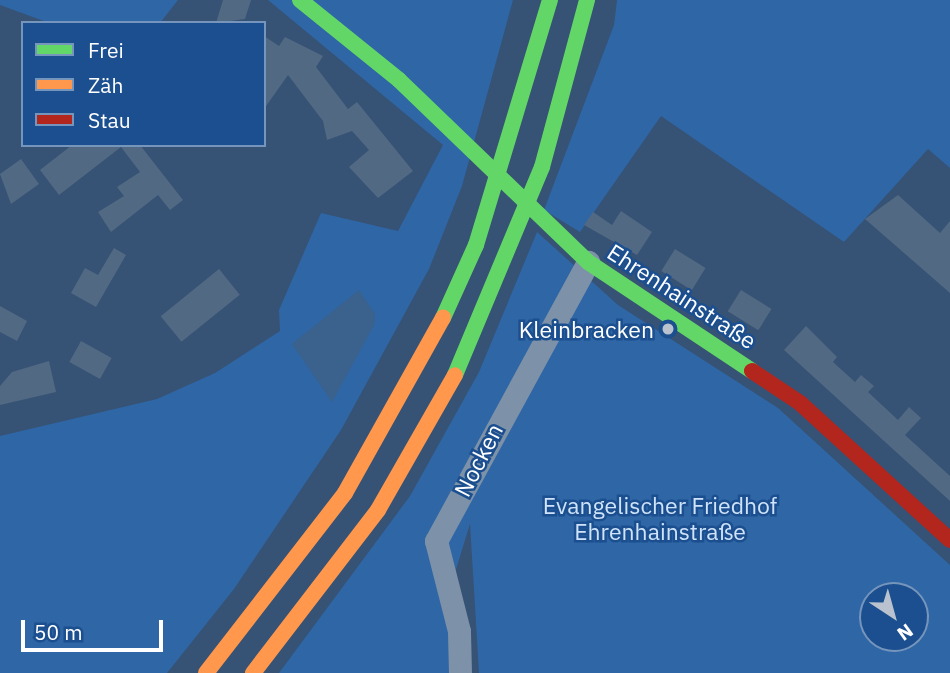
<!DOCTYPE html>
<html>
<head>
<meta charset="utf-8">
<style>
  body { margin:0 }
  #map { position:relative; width:950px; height:673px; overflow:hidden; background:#365274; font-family:"IBM Plex Sans",sans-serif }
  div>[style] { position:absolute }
  .green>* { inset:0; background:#2f66a5 }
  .water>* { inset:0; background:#3b618d }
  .building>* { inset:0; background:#526984; transform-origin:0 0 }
  .street>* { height:23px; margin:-11.5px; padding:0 11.5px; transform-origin:11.5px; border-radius:11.5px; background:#7d92a8 }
  .fast>* { height:16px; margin:-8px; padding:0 8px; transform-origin:8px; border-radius:8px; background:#63d668 }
  .slow>* { height:16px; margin:-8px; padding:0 8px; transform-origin:8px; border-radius:8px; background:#ff974d }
  .jam>* { height:16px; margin:-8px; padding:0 8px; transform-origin:8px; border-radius:8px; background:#b3261e }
  .dots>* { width:19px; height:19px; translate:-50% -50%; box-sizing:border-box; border:4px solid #1b4f8f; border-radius:50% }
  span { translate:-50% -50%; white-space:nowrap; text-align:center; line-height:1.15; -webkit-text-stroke:5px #1b4f8f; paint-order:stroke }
  .street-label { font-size:23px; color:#fff }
  .poi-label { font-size:23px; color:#fff }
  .right { translate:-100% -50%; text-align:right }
  .park-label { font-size:23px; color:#cfe3fa }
  .legend { position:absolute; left:21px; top:21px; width:245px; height:126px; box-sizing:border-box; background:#1b4f8f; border:2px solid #7695bc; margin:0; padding:9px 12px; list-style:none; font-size:21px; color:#fff }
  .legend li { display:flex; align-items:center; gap:14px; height:35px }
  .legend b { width:35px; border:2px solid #7695bc }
  .north { position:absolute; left:859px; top:582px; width:70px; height:70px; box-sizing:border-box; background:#1b4f8f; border:2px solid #7695bc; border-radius:50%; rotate:144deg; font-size:19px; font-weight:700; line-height:28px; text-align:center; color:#fff }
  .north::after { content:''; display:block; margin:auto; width:24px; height:32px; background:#b9c2ce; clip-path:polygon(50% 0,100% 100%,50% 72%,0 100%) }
  .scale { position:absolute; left:21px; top:620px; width:142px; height:32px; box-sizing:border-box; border:4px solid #fff; border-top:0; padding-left:9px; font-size:21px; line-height:24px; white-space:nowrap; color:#fff; -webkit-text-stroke:5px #1b4f8f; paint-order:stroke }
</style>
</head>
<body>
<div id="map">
  <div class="green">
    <div style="clip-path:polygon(0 0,178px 0,160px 23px,49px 23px,0 5px)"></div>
    <div style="clip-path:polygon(268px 0,513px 0,462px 186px,429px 269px,341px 430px,234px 589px,167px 673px,0 673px,0 436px,157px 399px,215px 373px,280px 331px,279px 310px,321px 213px,398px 231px,443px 145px)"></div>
    <div style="clip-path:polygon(617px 0,950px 0,950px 168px,928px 149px,844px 242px,661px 116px,580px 232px,544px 210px,614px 25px)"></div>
    <div style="clip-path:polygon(evenodd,537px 232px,618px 305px,778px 408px,950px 565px,950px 673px,479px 673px,470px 524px,445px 605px,453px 673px,279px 673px,410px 496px,479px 372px,537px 232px,873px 596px,915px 596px,915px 638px,873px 638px,873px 596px)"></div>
  </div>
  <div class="water">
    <div style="clip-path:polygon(359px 290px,375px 314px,374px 325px,332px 402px,292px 344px)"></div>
  </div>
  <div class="building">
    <div style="clip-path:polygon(223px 0,251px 0,245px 19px,216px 23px)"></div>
    <div style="clip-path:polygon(264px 36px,279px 46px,285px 37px,323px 56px,316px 67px,348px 109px,357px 102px,413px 171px,378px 198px,349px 167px,369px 150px,352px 131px,327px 140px,323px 121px,288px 75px,264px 109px)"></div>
    <div style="clip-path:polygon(72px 145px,140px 145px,183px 200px,170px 210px,158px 195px,111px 232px,98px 212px,124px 196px,117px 187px,140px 172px,121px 147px,59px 195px,40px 170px)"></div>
    <div style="clip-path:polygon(21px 159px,39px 184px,11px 204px,0 174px)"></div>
    <div style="clip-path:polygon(898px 195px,940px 233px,950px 221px,950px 293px,865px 219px)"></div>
    <div style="clip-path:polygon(621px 211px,652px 232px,637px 255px,584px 225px,593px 212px,612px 225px)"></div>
    <div style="clip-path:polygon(114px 248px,126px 255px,96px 307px,71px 293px,85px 268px,98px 275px)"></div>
    <div style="left:675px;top:249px;width:36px;height:26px;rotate:32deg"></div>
    <div style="left:219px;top:269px;width:33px;height:75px;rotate:51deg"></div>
    <div style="left:741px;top:290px;width:36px;height:25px;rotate:32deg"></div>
    <div style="clip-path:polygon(0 306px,27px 321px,17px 341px,0 332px)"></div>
    <div style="clip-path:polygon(806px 326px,837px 357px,833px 362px,855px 382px,861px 375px,874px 386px,868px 392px,898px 420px,909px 407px,921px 418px,905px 435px,950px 476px,950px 501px,784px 350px)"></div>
    <div style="left:81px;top:341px;width:35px;height:24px;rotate:29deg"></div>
    <div style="clip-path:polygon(49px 361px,56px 392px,0 405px,0 386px,12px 372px)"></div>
  </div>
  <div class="street">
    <div style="left:460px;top:673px;width:42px;rotate:-91.4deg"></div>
    <div style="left:459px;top:631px;width:93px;rotate:-104.3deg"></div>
    <div style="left:436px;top:541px;width:318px;rotate:-61.4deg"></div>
  </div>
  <div class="fast">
    <div style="left:300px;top:0;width:127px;rotate:38.9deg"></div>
    <div style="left:399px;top:80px;width:262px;rotate:43.9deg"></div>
    <div style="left:588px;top:262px;width:197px;rotate:33.6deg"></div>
    <div style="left:443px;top:318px;width:80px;rotate:-65.7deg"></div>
    <div style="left:476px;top:245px;width:256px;rotate:-73.2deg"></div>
    <div style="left:455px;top:375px;width:225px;rotate:-67.3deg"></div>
    <div style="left:542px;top:167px;width:173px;rotate:-74.9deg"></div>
  </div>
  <div class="slow">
    <div style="left:206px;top:673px;width:227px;rotate:-52.3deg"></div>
    <div style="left:345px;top:493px;width:201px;rotate:-60.8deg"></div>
    <div style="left:253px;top:673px;width:205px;rotate:-52.5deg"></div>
    <div style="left:378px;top:510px;width:155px;rotate:-60.3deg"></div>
  </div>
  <div class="jam">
    <div style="left:752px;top:371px;width:58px;rotate:33.7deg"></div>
    <div style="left:800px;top:403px;width:203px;rotate:42.4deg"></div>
  </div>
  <div class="dots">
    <div style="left:668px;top:329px;background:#b9c2ce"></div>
  </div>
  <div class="street-label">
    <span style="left:682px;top:296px;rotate:33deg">Ehrenhainstraße</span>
    <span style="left:478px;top:460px;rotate:-63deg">Nocken</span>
  </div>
  <div class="poi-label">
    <span class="right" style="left:654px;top:329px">Kleinbracken</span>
  </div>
  <div class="park-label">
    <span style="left:660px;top:518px">Evangelischer Friedhof<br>Ehrenhainstraße</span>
  </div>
  <ul class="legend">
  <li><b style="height:9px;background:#63d668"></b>Frei</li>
  <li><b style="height:9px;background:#ff974d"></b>Zäh</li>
  <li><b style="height:9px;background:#b3261e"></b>Stau</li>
  </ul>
  <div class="north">N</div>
  <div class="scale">50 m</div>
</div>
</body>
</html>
